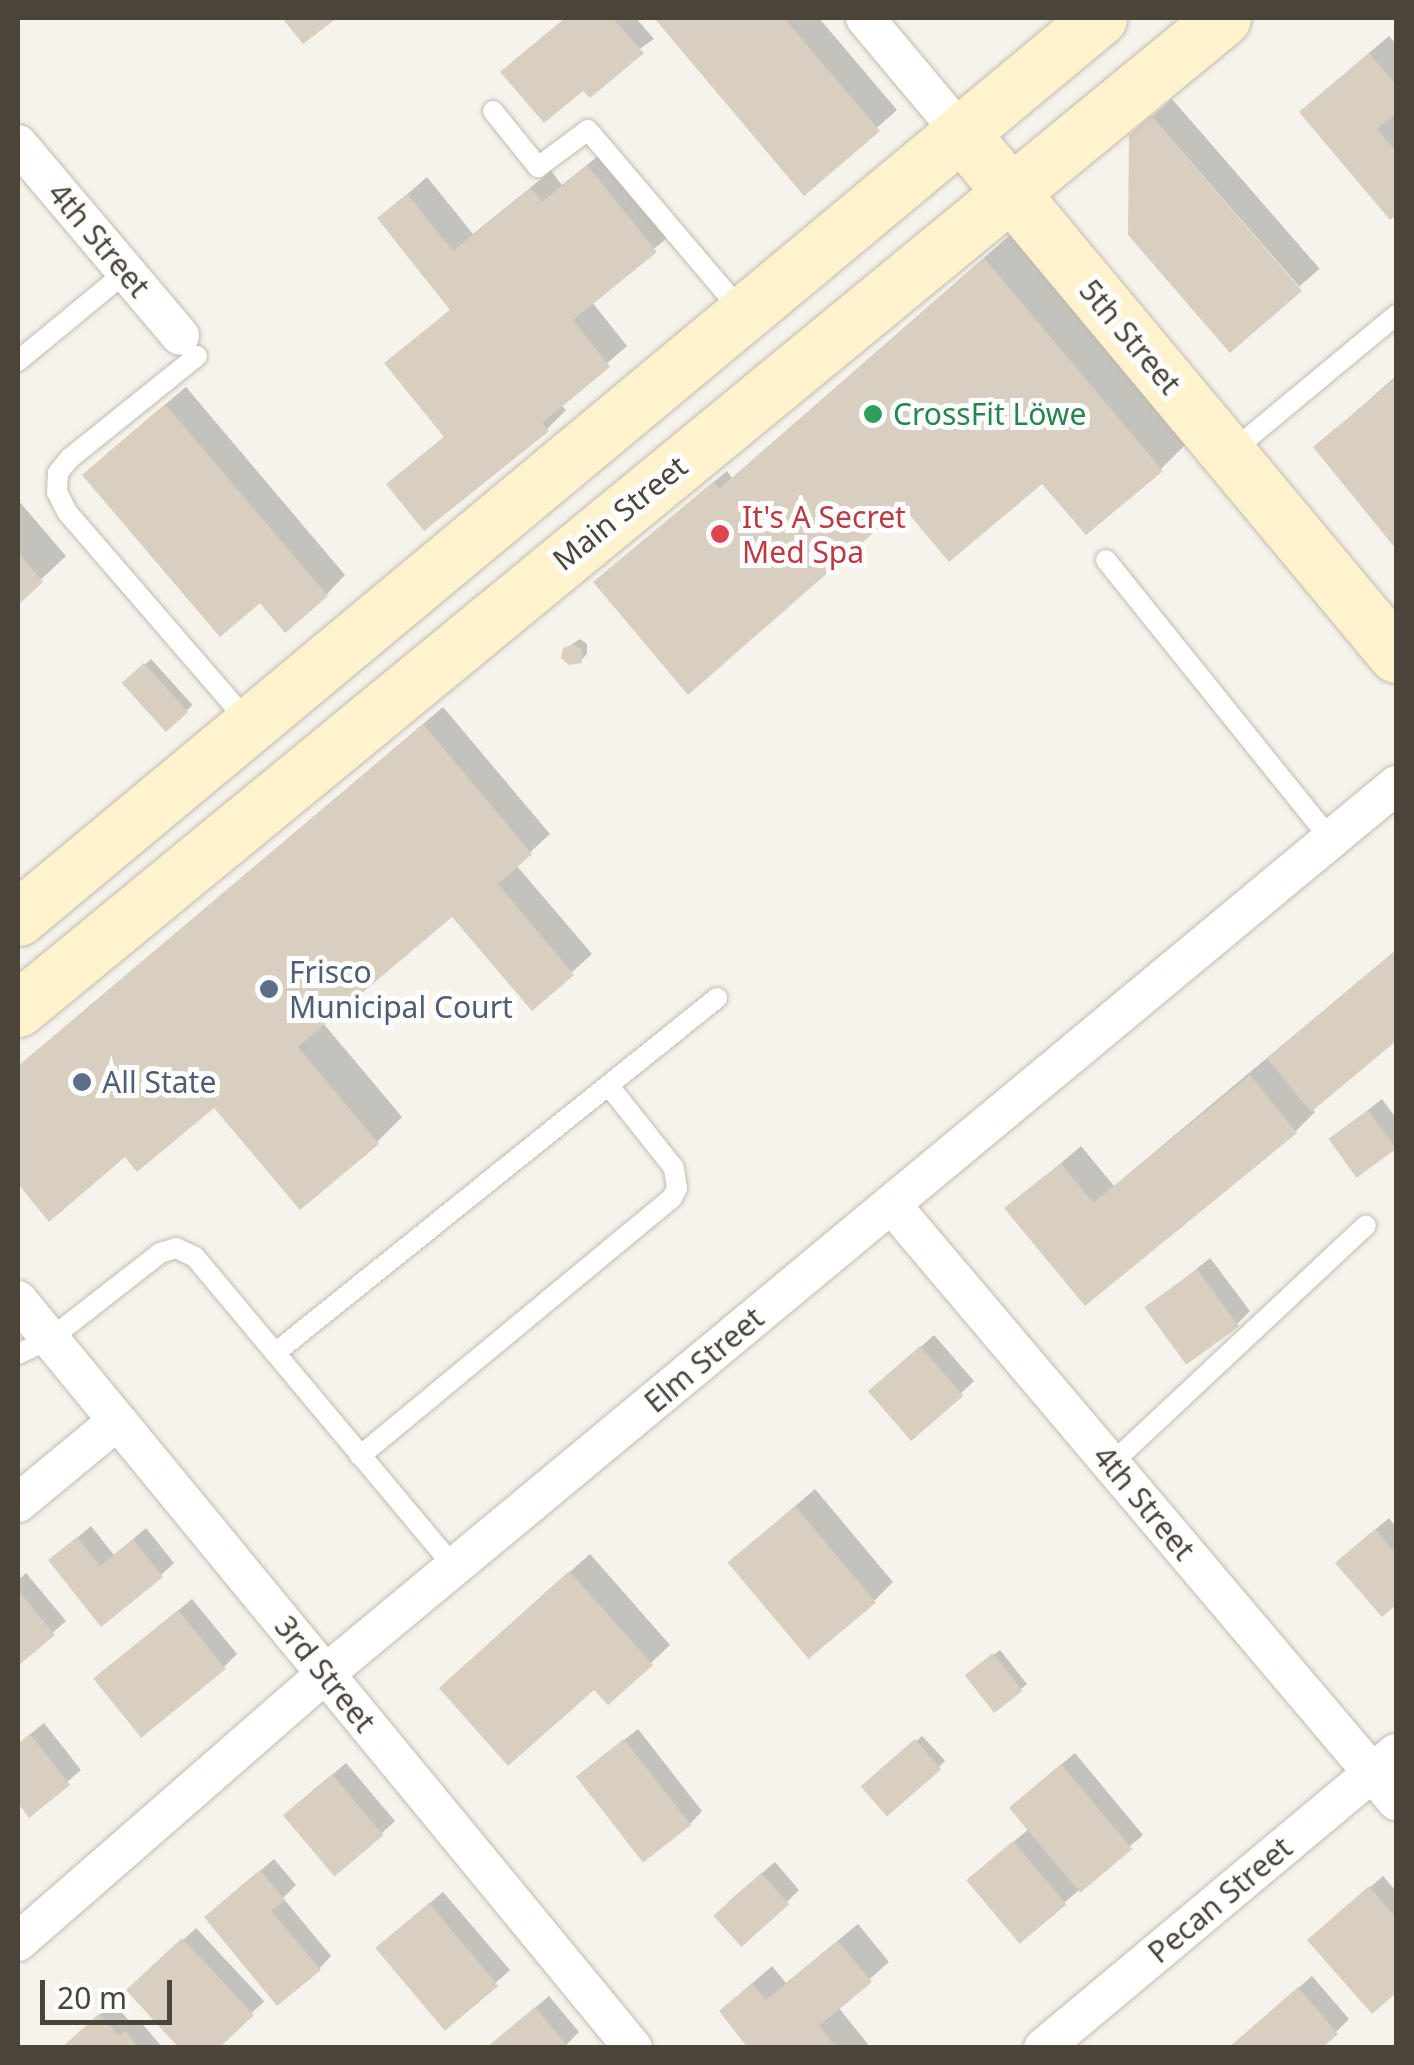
<!DOCTYPE html>
<html>
<head>
<meta charset="utf-8">
<style>
  body { margin:0 }
  #map { position:relative; width:1414px; height:2065px; overflow:hidden; background:#f6f3ec; font-family:"Noto Sans",sans-serif }
  div>[style] { position:absolute }
  .shadow>* { inset:0; background:#0003; transform-origin:0 0 }
  .building>* { inset:0; background:#d8cfc1; transform-origin:0 0 }
  .roads { filter:drop-shadow(0 0 2px #c2bbae) drop-shadow(0 0 2px #c2bbae) }
  .service>* { height:20px; margin:-10px; padding:0 10px; transform-origin:10px; border-radius:10px; background:#fff }
  .minor>* { height:38px; margin:-19px; padding:0 19px; transform-origin:19px; border-radius:19px; background:#fff }
  .secondary>* { height:55px; margin:-27.5px; padding:0 27.5px; transform-origin:27.5px; border-radius:27.5px; background:#fff3cd }
  .dots>* { width:28px; height:28px; translate:-50% -50%; box-sizing:border-box; border:5px solid #fff; border-radius:50% }
  span { translate:-50% -50%; white-space:nowrap; text-align:center; line-height:1.15; -webkit-text-stroke:10px #fff; paint-order:stroke }
  .street-label { font-size:30px; color:#4b4439 }
  .leisure-label { font-size:30px; color:#27864d }
  .left { translate:0 -50%; text-align:left }
  .health-label { font-size:30px; color:#be3a42 }
  .service-label { font-size:30px; color:#4e5e75 }
  .frame { position:absolute; inset:0; border:20px solid #4b4439; pointer-events:none }
  .scale { position:absolute; left:40px; top:1980px; width:132px; height:45px; box-sizing:border-box; border:5px solid #4b4439; border-top:0; padding-left:12px; font-size:30px; line-height:35px; white-space:nowrap; color:#4b4439; -webkit-text-stroke:8px #fff; paint-order:stroke }
</style>
</head>
<body>
<div id="map">
  <div class="shadow">
    <div style="clip-path:polygon(566px 18px,636px 18px,654px 39px,584px 87px,516px 59px)"></div>
    <div style="clip-path:polygon(657px 18px,819px 18px,897px 110px,804px 192px)"></div>
    <div style="clip-path:polygon(1389px 36px,1396px 44px,1396px 212px,1391px 217px,1322px 93px)"></div>
    <div style="left:1172px;top:99px;width:225px;height:27px;rotate:49deg"></div>
    <div style="clip-path:polygon(608px 148px,675px 231px,592px 302px,627px 346px,560px 404px,566px 410px,547px 429px,409px 466px,445px 436px,388px 364px,452px 308px,380px 218px,427px 177px,473px 234px,551px 171px,562px 185px)"></div>
    <div style="clip-path:polygon(1010px 235px,1186px 444px,1161px 469px,1043px 480px,903px 504px,688px 692px,609px 570px,727px 471px,732px 478px)"></div>
    <div style="clip-path:polygon(1396px 376px,1396px 545px,1316px 447px)"></div>
    <div style="clip-path:polygon(186px 387px,345px 575px,327px 594px,260px 600px,104px 456px)"></div>
    <div style="clip-path:polygon(18px 500px,66px 556px,18px 601px)"></div>
    <div style="clip-path:polygon(580px 639px,587px 644px,587px 654px,581px 660px,565px 649px)"></div>
    <div style="left:151px;top:659px;width:62px;height:35px;rotate:48deg"></div>
    <div style="clip-path:polygon(443px 707px,550px 834px,516px 865px,592px 954px,532px 1008px,453px 913px,323px 1023px,402px 1117px,377px 1142px,214px 1105px,126px 1154px,49px 1218px,18px 1181px,18px 1067px)"></div>
    <div style="clip-path:polygon(1396px 950px,1396px 1038px,1311px 1108px,1315px 1112px,1296px 1131px,1085px 1303px,1008px 1208px,1081px 1146px,1114px 1186px)"></div>
    <div style="clip-path:polygon(1382px 1099px,1396px 1118px,1396px 1146px,1360px 1175px,1345px 1128px)"></div>
    <div style="clip-path:polygon(1210px 1258px,1250px 1311px,1237px 1324px,1148px 1308px)"></div>
    <div style="clip-path:polygon(934px 1335px,974px 1381px,912px 1439px,884px 1380px)"></div>
    <div style="clip-path:polygon(815px 1489px,893px 1582px,874px 1601px,730px 1562px)"></div>
    <div style="clip-path:polygon(1389px 1518px,1396px 1527px,1396px 1601px,1382px 1614px,1351px 1550px)"></div>
    <div style="clip-path:polygon(91px 1526px,114px 1555px,146px 1528px,174px 1563px,161px 1575px,51px 1560px)"></div>
    <div style="clip-path:polygon(590px 1554px,670px 1645px,651px 1663px,595px 1686px,461px 1669px)"></div>
    <div style="clip-path:polygon(26px 1573px,66px 1621px,18px 1663px,18px 1580px)"></div>
    <div style="clip-path:polygon(192px 1599px,237px 1654px,224px 1667px,110px 1667px)"></div>
    <div style="clip-path:polygon(1000px 1650px,1027px 1684px,1021px 1689px,974px 1670px)"></div>
    <div style="clip-path:polygon(44px 1723px,81px 1770px,30px 1814px,18px 1799px,18px 1744px)"></div>
    <div style="clip-path:polygon(638px 1729px,702px 1811px,690px 1824px,592px 1765px)"></div>
    <div style="left:922px;top:1736px;width:34px;height:76px;rotate:47deg"></div>
    <div style="clip-path:polygon(1075px 1753px,1143px 1835px,1064px 1903px,982px 1868px,1030px 1828px,1025px 1795px)"></div>
    <div style="clip-path:polygon(346px 1763px,395px 1821px,382px 1833px,299px 1803px)"></div>
    <div style="clip-path:polygon(274px 1859px,296px 1885px,283px 1898px,331px 1956px,319px 1969px,220px 1905px)"></div>
    <div style="clip-path:polygon(775px 1862px,799px 1890px,787px 1902px,728px 1902px)"></div>
    <div style="clip-path:polygon(1383px 1876px,1396px 1891px,1396px 1990px,1372px 2011px,1323px 1928px)"></div>
    <div style="clip-path:polygon(443px 1892px,510px 1970px,447px 2027px,391px 1936px)"></div>
    <div style="clip-path:polygon(858px 1924px,889px 1962px,838px 2007px,871px 2048px,752px 2048px,741px 1993px,772px 1966px,786px 1983px)"></div>
    <div style="left:196px;top:1928px;width:100px;height:74px;rotate:47deg"></div>
    <div style="clip-path:polygon(1312px 1976px,1349px 2019px,1336px 2032px,1318px 2048px,1230px 2048px)"></div>
    <div style="clip-path:polygon(549px 1996px,579px 2032px,563px 2048px,487px 2048px)"></div>
    <div style="clip-path:polygon(113px 2003px,133px 2025px,139px 2020px,163px 2048px,63px 2048px)"></div>
  </div>
  <div class="building">
    <div style="clip-path:polygon(282px 18px,337px 18px,303px 44px)"></div>
    <div style="clip-path:polygon(565px 18px,613px 18px,644px 53px,590px 98px,583px 91px,544px 123px,500px 72px)"></div>
    <div style="clip-path:polygon(654px 18px,784px 18px,880px 131px,804px 196px)"></div>
    <div style="clip-path:polygon(1369px 53px,1396px 85px,1396px 113px,1377px 129px,1396px 151px,1396px 215px,1390px 220px,1299px 112px)"></div>
    <div style="clip-path:polygon(1151px 116px,1302px 291px,1230px 353px,1128px 235px,1129px 135px)"></div>
    <div style="clip-path:polygon(587px 165px,657px 252px,573px 320px,610px 367px,542px 423px,549px 431px,424px 531px,386px 484px,444px 437px,384px 363px,450px 310px,377px 218px,407px 194px,453px 251px,531px 188px,542px 202px)"></div>
    <div style="clip-path:polygon(984px 258px,1163px 471px,1086px 535px,1042px 484px,949px 562px,903px 507px,688px 695px,593px 582px,713px 482px,719px 489px)"></div>
    <div style="clip-path:polygon(1396px 378px,1396px 549px,1313px 447px)"></div>
    <div style="clip-path:polygon(165px 404px,328px 596px,285px 633px,260px 603px,220px 637px,82px 475px)"></div>
    <div style="clip-path:polygon(18px 552px,43px 582px,18px 605px)"></div>
    <div style="clip-path:polygon(573px 644px,582px 650px,582px 663px,569px 665px,561px 658px,563px 648px)"></div>
    <div style="left:144px;top:663px;width:66px;height:30px;rotate:48deg"></div>
    <div style="clip-path:polygon(423px 724px,532px 854px,498px 884px,574px 975px,532px 1011px,452px 917px,298px 1047px,379px 1144px,300px 1210px,214px 1108px,137px 1172px,125px 1157px,49px 1222px,18px 1184px,18px 1066px)"></div>
    <div style="clip-path:polygon(1396px 950px,1396px 1041px,1311px 1112px,1267px 1058px)"></div>
    <div style="clip-path:polygon(1250px 1075px,1297px 1133px,1085px 1306px,1004px 1208px,1061px 1163px,1093px 1203px)"></div>
    <div style="left:1368px;top:1110px;width:48px;height:49px;rotate:54deg"></div>
    <div style="left:1197px;top:1269px;width:71px;height:65px;rotate:54deg"></div>
    <div style="left:920px;top:1346px;width:66px;height:69px;rotate:49deg"></div>
    <div style="left:795px;top:1506px;width:126px;height:88px;rotate:50deg"></div>
    <div style="clip-path:polygon(1375px 1529px,1396px 1554px,1396px 1605px,1382px 1617px,1335px 1563px)"></div>
    <div style="clip-path:polygon(77px 1537px,100px 1566px,133px 1539px,163px 1577px,101px 1627px,48px 1560px)"></div>
    <div style="clip-path:polygon(569px 1571px,653px 1665px,608px 1705px,594px 1690px,508px 1766px,439px 1688px)"></div>
    <div style="clip-path:polygon(18px 1590px,55px 1635px,18px 1666px)"></div>
    <div style="left:178px;top:1610px;width:76px;height:109px;rotate:51deg"></div>
    <div style="left:993px;top:1653px;width:48px;height:36px;rotate:52deg"></div>
    <div style="clip-path:polygon(30px 1734px,70px 1785px,29px 1818px,18px 1803px,18px 1744px)"></div>
    <div style="left:624px;top:1739px;width:109px;height:61px;rotate:52deg"></div>
    <div style="left:915px;top:1739px;width:40px;height:72px;rotate:49deg"></div>
    <div style="left:1061px;top:1764px;width:111px;height:68px;rotate:50deg"></div>
    <div style="left:332px;top:1774px;width:80px;height:64px;rotate:50deg"></div>
    <div style="left:1013px;top:1841px;width:83px;height:61px;rotate:50deg"></div>
    <div style="clip-path:polygon(260px 1870px,285px 1900px,271px 1911px,321px 1970px,277px 2006px,204px 1917px)"></div>
    <div style="left:761px;top:1873px;width:42px;height:64px;rotate:48deg"></div>
    <div style="clip-path:polygon(1369px 1886px,1396px 1918px,1396px 1993px,1372px 2014px,1307px 1940px)"></div>
    <div style="left:429px;top:1903px;width:108px;height:70px;rotate:50deg"></div>
    <div style="clip-path:polygon(182px 1938px,254px 2015px,219px 2048px,179px 2048px,126px 1990px)"></div>
    <div style="clip-path:polygon(838px 1941px,872px 1982px,819px 2026px,837px 2048px,748px 2048px,719px 2011px,752px 1983px,766px 2000px)"></div>
    <div style="clip-path:polygon(1298px 1987px,1338px 2034px,1322px 2048px,1228px 2048px)"></div>
    <div style="clip-path:polygon(535px 2007px,569px 2048px,486px 2048px)"></div>
    <div style="clip-path:polygon(99px 2014px,119px 2036px,125px 2031px,139px 2048px,61px 2048px)"></div>
  </div>
  <div class="roads">
    <div class="service">
      <div style="left:493px;top:111px;width:72px;rotate:51.2deg"></div>
      <div style="left:538px;top:167px;width:62px;rotate:-36.5deg"></div>
      <div style="left:588px;top:130px;width:240px;rotate:49.7deg"></div>
      <div style="left:197px;top:356px;width:163px;rotate:141.2deg"></div>
      <div style="left:70px;top:458px;width:19px;rotate:129deg"></div>
      <div style="left:58px;top:473px;width:19px;rotate:93deg"></div>
      <div style="left:57px;top:492px;width:22px;rotate:63deg"></div>
      <div style="left:67px;top:512px;width:280px;rotate:49.2deg"></div>
      <div style="left:18px;top:361px;width:140px;rotate:-39.5deg"></div>
      <div style="left:1230px;top:453px;width:216px;rotate:-39.7deg"></div>
      <div style="left:1106px;top:560px;width:358px;rotate:51.2deg"></div>
      <div style="left:275px;top:1353px;width:567px;rotate:-38.77deg"></div>
      <div style="left:18px;top:1354px;width:35px;rotate:-25deg"></div>
      <div style="left:50px;top:1339px;width:140px;rotate:-38deg"></div>
      <div style="left:160px;top:1253px;width:17px;rotate:-17deg"></div>
      <div style="left:176px;top:1248px;width:21px;rotate:25deg"></div>
      <div style="left:195px;top:1257px;width:404px;rotate:50.1deg"></div>
      <div style="left:360px;top:1456px;width:405px;rotate:-39.6deg"></div>
      <div style="left:672px;top:1198px;width:11px;rotate:-63deg"></div>
      <div style="left:677px;top:1188px;width:20px;rotate:-99deg"></div>
      <div style="left:674px;top:1168px;width:105px;rotate:-128.4deg"></div>
      <div style="left:1111px;top:1464px;width:349px;rotate:-43.1deg"></div>
    </div>
    <div class="minor">
      <div style="left:865px;top:18px;width:151px;rotate:50.1deg"></div>
      <div style="left:18px;top:144px;width:251px;rotate:49.8deg"></div>
      <div style="left:891px;top:1204px;width:782px;rotate:49.77deg"></div>
      <div style="left:18px;top:1300px;width:968px;rotate:50.57deg"></div>
      <div style="left:18px;top:1503px;width:129px;rotate:-39.6deg"></div>
      <div style="left:18px;top:1942px;width:408px;rotate:-41.1deg"></div>
      <div style="left:325px;top:1674px;width:1392px;rotate:-39.69deg"></div>
      <div style="left:1043px;top:2048px;width:460px;rotate:-39.9deg"></div>
    </div>
    <div class="secondary">
      <div style="left:962px;top:134px;width:678px;rotate:50.21deg"></div>
      <div style="left:18px;top:918px;width:1407px;rotate:-39.78deg"></div>
      <div style="left:18px;top:1009px;width:1560px;rotate:-39.43deg"></div>
    </div>
  </div>
  <div class="dots">
    <div style="left:873px;top:414px;background:#2e9e5b"></div>
    <div style="left:720px;top:534px;background:#e0444e"></div>
    <div style="left:269px;top:989px;background:#5c6f8a"></div>
    <div style="left:82px;top:1082px;background:#5c6f8a"></div>
  </div>
  <div class="street-label">
    <span style="left:99px;top:240px;rotate:50deg">4th Street</span>
    <span style="left:1130px;top:337px;rotate:50deg">5th Street</span>
    <span style="left:620px;top:513px;rotate:-39deg">Main Street</span>
    <span style="left:704px;top:1360px;rotate:-40deg">Elm Street</span>
    <span style="left:1144px;top:1503px;rotate:50deg">4th Street</span>
    <span style="left:325px;top:1674px;rotate:51deg">3rd Street</span>
    <span style="left:1220px;top:1900px;rotate:-40deg">Pecan Street</span>
  </div>
  <div class="leisure-label">
    <span class="left" style="left:893px;top:414px">CrossFit Löwe</span>
  </div>
  <div class="health-label">
    <span class="left" style="left:742px;top:534px">It's A Secret<br>Med Spa</span>
  </div>
  <div class="service-label">
    <span class="left" style="left:289px;top:989px">Frisco<br>Municipal Court</span>
    <span class="left" style="left:102px;top:1082px">All State</span>
  </div>
  <div class="frame"></div>
  <div class="scale">20 m</div>
</div>
</body>
</html>
